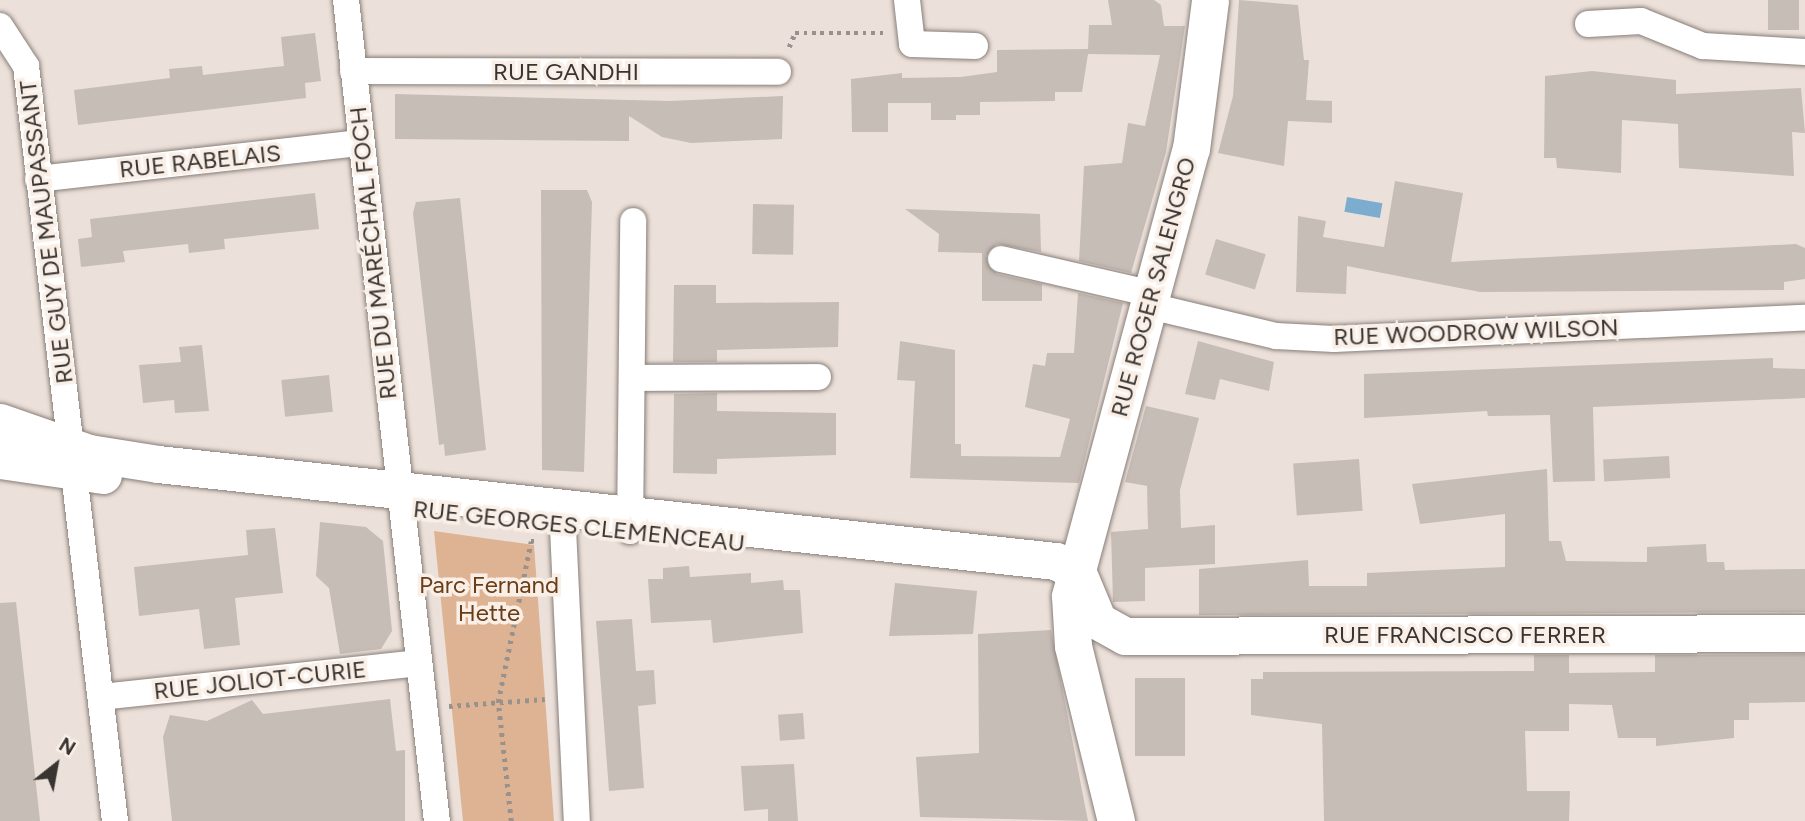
<!DOCTYPE html>
<html>
<head>
<meta charset="utf-8">
<style>
  body { margin:0 }
  #map { position:relative; width:1805px; height:821px; overflow:hidden; background:#ece1da; font-family:Figtree,sans-serif }
  div>[style] { position:absolute }
  .green>* { inset:0; background:#deb394 }
  .water>* { inset:0; background:#7dadce; transform-origin:0 0 }
  .building>* { inset:0; background:#c6bdb6; transform-origin:0 0 }
  .path>* { height:4.5px; margin-top:-2.25px; transform-origin:0; background:repeating-linear-gradient(90deg,#99928c 0 3.5px,transparent 0 8.5px) }
  .roads { filter:drop-shadow(0 0 2px #887f79) drop-shadow(0 0 2px #887f79) }
  .street>* { height:26px; margin:-13px; padding:0 13px; transform-origin:13px; border-radius:13px; background:#fff }
  .secondary>* { height:37px; margin:-18.5px; padding:0 18.5px; transform-origin:18.5px; border-radius:18.5px; background:#fff }
  span { translate:-50% -50%; white-space:nowrap; text-align:center; line-height:1.15; -webkit-text-stroke:7px #f9efe7; paint-order:stroke }
  .street-label { font-size:24px; color:#383431 }
  .park-label { font-size:24px; color:#693d17 }
  .north { position:absolute; left:21px; top:730px; width:70px; height:70px; -webkit-text-stroke:5px #f9efe7; paint-order:stroke; rotate:31deg; font-size:19px; font-weight:700; line-height:28px; text-align:center; color:#383431 }
  .north::after { content:''; display:block; margin:auto; width:24px; height:32px; background:#383431; clip-path:polygon(50% 0,100% 100%,50% 72%,0 100%) }
</style>
</head>
<body>
<div id="map">
  <div class="green">
    <div style="clip-path:polygon(434px 531px,534px 545px,554px 821px,463px 821px)"></div>
  </div>
  <div class="water">
    <div style="left:1347px;top:197px;width:36px;height:15px;rotate:10deg"></div>
  </div>
  <div class="building">
    <div style="clip-path:polygon(1108px 0,1154px 0,1161px 5px,1164px 26px,1185px 26px,1166px 152px,1131px 273px,1079px 261px,1084px 166px,1122px 163px,1128px 123px,1145px 126px,1160px 55px,1088px 54px,1082px 92px,1055px 92px,1055px 101px,980px 102px,980px 115px,956px 115px,956px 120px,931px 120px,931px 103px,888px 103px,888px 132px,852px 132px,851px 79px,902px 73px,902px 78px,961px 77px,997px 72px,997px 50px,1088px 49px,1089px 25px,1112px 25px)"></div>
    <div style="clip-path:polygon(1239px 0,1298px 5px,1304px 60px,1309px 60px,1306px 100px,1332px 101px,1332px 123px,1288px 121px,1284px 166px,1218px 153px,1233px 96px)"></div>
    <div style="left:1768px;top:0;width:31px;height:30px"></div>
    <div style="clip-path:polygon(315px 33px,321px 81px,305px 83px,306px 98px,78px 125px,74px 90px,170px 78px,169px 69px,202px 66px,203px 75px,284px 66px,281px 37px)"></div>
    <div style="clip-path:polygon(1592px 71px,1676px 80px,1676px 94px,1801px 88px,1805px 133px,1792px 132px,1794px 176px,1679px 168px,1678px 124px,1622px 120px,1621px 173px,1557px 168px,1556px 158px,1544px 158px,1545px 76px)"></div>
    <div style="clip-path:polygon(395px 94px,670px 101px,783px 96px,782px 139px,691px 143px,662px 137px,629px 116px,629px 141px,395px 139px)"></div>
    <div style="clip-path:polygon(1395px 181px,1463px 193px,1451px 262px,1796px 244px,1805px 248px,1805px 279px,1784px 282px,1784px 290px,1480px 292px,1347px 266px,1346px 294px,1296px 292px,1298px 216px,1326px 221px,1323px 237px,1384px 247px)"></div>
    <div style="clip-path:polygon(541px 190px,587px 190px,592px 202px,584px 472px,542px 470px)"></div>
    <div style="clip-path:polygon(315px 193px,319px 229px,224px 239px,225px 249px,189px 253px,188px 244px,123px 251px,125px 262px,81px 267px,78px 239px,92px 237px,90px 219px)"></div>
    <div style="clip-path:polygon(460px 198px,486px 450px,445px 456px,444px 444px,439px 445px,413px 213px,416px 202px)"></div>
    <div style="left:753px;top:204px;width:41px;height:50px;rotate:1deg"></div>
    <div style="clip-path:polygon(905px 209px,1040px 214px,1041px 252px,997px 244px,986px 256px,997px 274px,1042px 284px,1042px 301px,982px 301px,982px 253px,938px 252px,939px 234px)"></div>
    <div style="left:1216px;top:239px;width:52px;height:37px;rotate:17deg"></div>
    <div style="clip-path:polygon(674px 285px,716px 285px,716px 303px,839px 302px,838px 347px,717px 350px,717px 362px,673px 362px)"></div>
    <div style="clip-path:polygon(1078px 293px,1123px 303px,1079px 483px,910px 478px,915px 381px,897px 380px,900px 341px,955px 350px,955px 444px,961px 444px,961px 456px,1060px 457px,1070px 419px,1025px 407px,1033px 364px,1045px 366px,1047px 353px,1074px 353px)"></div>
    <div style="clip-path:polygon(1198px 341px,1274px 362px,1269px 391px,1220px 379px,1215px 400px,1185px 394px)"></div>
    <div style="clip-path:polygon(202px 345px,209px 411px,175px 413px,174px 400px,143px 403px,139px 365px,181px 362px,179px 347px)"></div>
    <div style="clip-path:polygon(1773px 358px,1773px 368px,1805px 369px,1805px 398px,1593px 407px,1595px 481px,1553px 482px,1550px 415px,1488px 416px,1487px 411px,1364px 418px,1364px 374px)"></div>
    <div style="left:329px;top:375px;width:37px;height:48px;rotate:84deg"></div>
    <div style="clip-path:polygon(717px 393px,717px 411px,836px 413px,836px 455px,717px 459px,717px 474px,673px 473px,674px 394px)"></div>
    <div style="clip-path:polygon(1146px 406px,1199px 418px,1180px 490px,1181px 528px,1215px 525px,1215px 564px,1145px 568px,1145px 601px,1113px 602px,1111px 532px,1148px 529px,1147px 486px,1125px 482px)"></div>
    <div style="left:1669px;top:456px;width:22px;height:66px;rotate:87deg"></div>
    <div style="left:1359px;top:459px;width:52px;height:66px;rotate:86deg"></div>
    <div style="clip-path:polygon(1547px 469px,1549px 541px,1561px 541px,1566px 561px,1647px 562px,1647px 547px,1706px 544px,1707px 562px,1724px 562px,1725px 570px,1805px 569px,1805px 612px,1199px 615px,1199px 569px,1308px 560px,1309px 586px,1367px 586px,1367px 573px,1505px 567px,1505px 514px,1420px 524px,1412px 484px)"></div>
    <div style="clip-path:polygon(320px 522px,366px 527px,383px 541px,392px 631px,381px 649px,340px 654px,329px 588px,316px 576px)"></div>
    <div style="clip-path:polygon(275px 528px,283px 593px,235px 598px,240px 645px,204px 649px,199px 609px,139px 616px,134px 567px,248px 555px,246px 530px)"></div>
    <div style="clip-path:polygon(689px 566px,690px 577px,751px 573px,751px 583px,783px 580px,784px 590px,800px 590px,803px 633px,713px 643px,711px 620px,651px 623px,648px 579px,663px 579px,663px 568px)"></div>
    <div style="clip-path:polygon(895px 583px,977px 591px,973px 634px,889px 636px)"></div>
    <div style="clip-path:polygon(16px 602px,40px 821px,0 821px,0 603px)"></div>
    <div style="clip-path:polygon(632px 619px,636px 671px,654px 670px,656px 704px,638px 706px,644px 788px,609px 791px,596px 621px)"></div>
    <div style="clip-path:polygon(1051px 630px,1088px 821px,920px 817px,916px 757px,979px 753px,978px 634px)"></div>
    <div style="clip-path:polygon(1805px 654px,1805px 702px,1749px 703px,1749px 720px,1734px 720px,1734px 738px,1656px 746px,1656px 738px,1618px 738px,1612px 705px,1569px 704px,1569px 731px,1525px 731px,1527px 791px,1570px 791px,1569px 821px,1324px 821px,1322px 724px,1251px 715px,1251px 679px,1263px 679px,1263px 672px,1534px 671px,1534px 655px,1569px 655px,1569px 673px,1655px 672px,1655px 655px)"></div>
    <div style="left:1185px;top:678px;width:78px;height:50px;rotate:90deg"></div>
    <div style="clip-path:polygon(390px 699px,396px 751px,405px 750px,405px 821px,172px 821px,163px 737px,170px 715px,207px 721px,252px 700px,263px 714px)"></div>
    <div style="left:803px;top:713px;width:26px;height:25px;rotate:86deg"></div>
    <div style="clip-path:polygon(794px 764px,798px 821px,768px 821px,768px 809px,744px 811px,741px 766px)"></div>
  </div>
  <div class="path">
    <div style="left:789px;top:47px;width:15px;rotate:-67deg"></div>
    <div style="left:795px;top:33px;width:90px"></div>
    <div style="left:449px;top:706px;width:96px;rotate:-4.2deg"></div>
    <div style="left:511px;top:821px;width:120px;rotate:-96.2deg"></div>
    <div style="left:498px;top:702px;width:164px;rotate:-78.4deg"></div>
    <div style="left:531px;top:541px;width:8px"></div>
  </div>
  <div class="roads">
    <div class="street">
      <div style="left:346px;top:0;width:826px;rotate:83.68deg"></div>
      <div style="left:907px;top:0;width:44px;rotate:83.5deg"></div>
      <div style="left:912px;top:44px;width:63px;rotate:1.8deg"></div>
      <div style="left:1588px;top:24px;width:53px;rotate:-3.2deg"></div>
      <div style="left:1641px;top:21px;width:67px;rotate:22deg"></div>
      <div style="left:1703px;top:46px;width:102px;rotate:3.4deg"></div>
      <div style="left:0;top:26px;width:48px;rotate:57deg"></div>
      <div style="left:26px;top:66px;width:760px;rotate:83.28deg"></div>
      <div style="left:353px;top:71px;width:425px;rotate:0.1deg"></div>
      <div style="left:38px;top:179px;width:325px;rotate:-6.4deg"></div>
      <div style="left:1001px;top:259px;width:156px;rotate:13deg"></div>
      <div style="left:1150px;top:306px;width:130px;rotate:13.4deg"></div>
      <div style="left:1276px;top:336px;width:58px;rotate:3deg"></div>
      <div style="left:1334px;top:339px;width:471px;rotate:-2.6deg"></div>
      <div style="left:632px;top:378px;width:186px;rotate:-0.3deg"></div>
      <div style="left:562px;top:507px;width:314px;rotate:87.3deg"></div>
      <div style="left:630px;top:531px;width:310px;rotate:-89.4deg"></div>
      <div style="left:101px;top:697px;width:319px;rotate:-6.1deg"></div>
    </div>
    <div class="secondary">
      <div style="left:0;top:422px;width:94px;rotate:19.2deg"></div>
      <div style="left:89px;top:453px;width:70px;rotate:9.1deg"></div>
      <div style="left:158px;top:464px;width:903px;rotate:6.17deg"></div>
      <div style="left:1056px;top:561px;width:25px;rotate:29deg"></div>
      <div style="left:1078px;top:573px;width:52px;rotate:67.4deg"></div>
      <div style="left:1098px;top:621px;width:31px;rotate:29deg"></div>
      <div style="left:1125px;top:636px;width:680px;rotate:-0.25deg"></div>
      <div style="left:0;top:460px;width:104px;rotate:8.3deg"></div>
      <div style="left:1116px;top:821px;width:180px;rotate:-103.8deg"></div>
      <div style="left:1073px;top:646px;width:50px;rotate:-93.4deg"></div>
      <div style="left:1070px;top:596px;width:463px;rotate:-74.9deg"></div>
      <div style="left:1191px;top:149px;width:150px;rotate:-82.7deg"></div>
    </div>
  </div>
  <div class="street-label">
    <span style="left:566px;top:72px">RUE GANDHI</span>
    <span style="left:200px;top:161px;rotate:-6deg">RUE RABELAIS</span>
    <span style="left:46px;top:232px;rotate:-97deg">RUE GUY DE MAUPASSANT</span>
    <span style="left:373px;top:253px;rotate:-96deg">RUE DU MARÉCHAL FOCH</span>
    <span style="left:1153px;top:287px;rotate:-75deg">RUE ROGER SALENGRO</span>
    <span style="left:1476px;top:332px;rotate:-2deg">RUE WOODROW WILSON</span>
    <span style="left:579px;top:526px;rotate:6deg">RUE GEORGES CLEMENCEAU</span>
    <span style="left:1465px;top:635px">RUE FRANCISCO FERRER</span>
    <span style="left:260px;top:680px;rotate:-6deg">RUE JOLIOT-CURIE</span>
  </div>
  <div class="park-label">
    <span style="left:489px;top:599px">Parc Fernand<br>Hette</span>
  </div>
  <div class="north">N</div>
</div>
</body>
</html>
